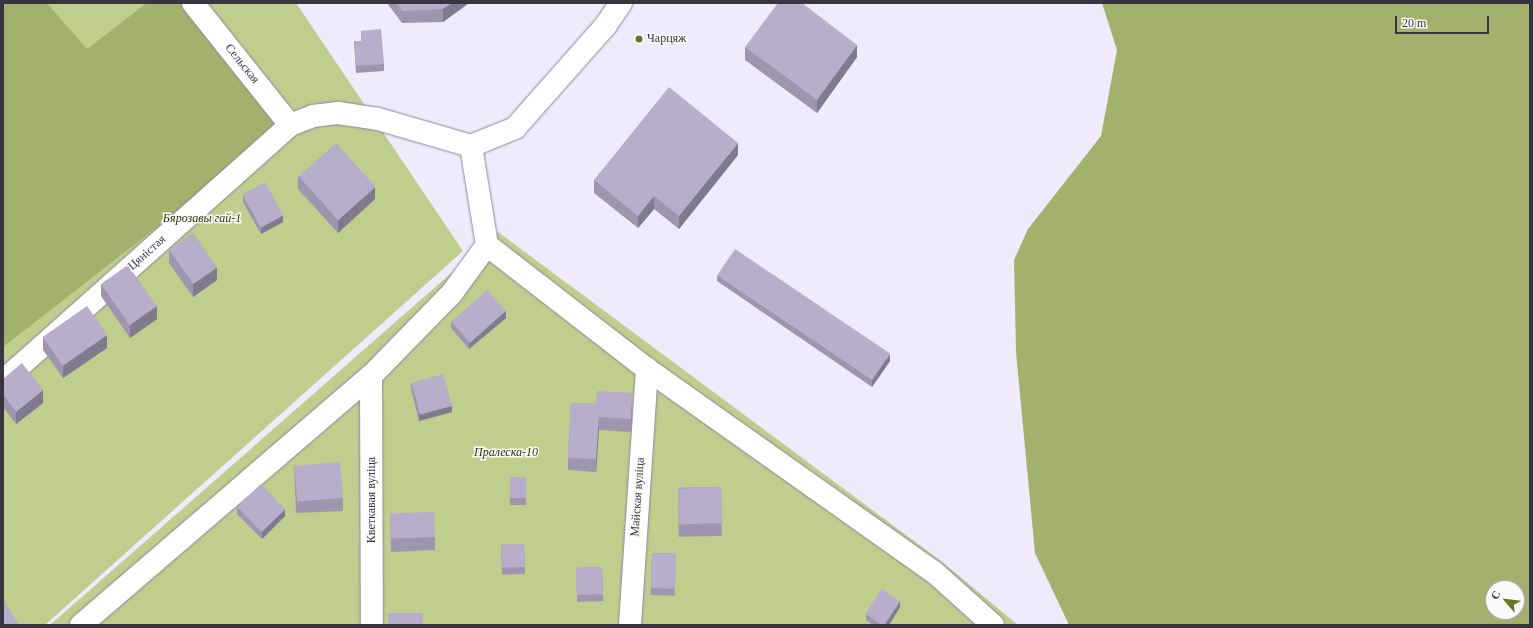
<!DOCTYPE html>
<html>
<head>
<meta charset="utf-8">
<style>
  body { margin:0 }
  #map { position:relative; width:1533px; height:628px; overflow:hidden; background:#efeafc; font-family:Georgia,serif }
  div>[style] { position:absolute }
  .green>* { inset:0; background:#c0cd8c }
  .forest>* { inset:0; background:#a4b16d }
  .roads { filter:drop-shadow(0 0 1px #8f87a2) drop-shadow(0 0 1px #8f87a2) }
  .street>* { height:22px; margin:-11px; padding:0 11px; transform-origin:11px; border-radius:11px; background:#fff }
  .secondary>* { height:22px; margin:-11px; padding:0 11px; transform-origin:11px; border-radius:11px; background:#fff }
  .wall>* { inset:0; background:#9d96ae; transform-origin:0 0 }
  .shaded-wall>* { inset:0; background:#7f7a8d }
  .building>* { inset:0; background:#b6aeca; transform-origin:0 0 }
  .dots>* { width:11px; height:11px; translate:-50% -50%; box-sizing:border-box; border:2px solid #fafafa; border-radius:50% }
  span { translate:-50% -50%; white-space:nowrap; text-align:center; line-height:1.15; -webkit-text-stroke:3px #fafafa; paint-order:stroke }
  .poi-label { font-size:12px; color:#383541 }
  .left { translate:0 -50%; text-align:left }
  .street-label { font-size:12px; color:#383541 }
  .park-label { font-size:12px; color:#2c3300; font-style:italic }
  .frame { position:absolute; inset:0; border:4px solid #383541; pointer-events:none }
  .north { position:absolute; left:1485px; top:580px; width:40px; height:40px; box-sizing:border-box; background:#fafafa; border:1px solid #acabb0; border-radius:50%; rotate:298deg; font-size:11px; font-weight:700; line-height:16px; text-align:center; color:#383541 }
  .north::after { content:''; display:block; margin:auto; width:14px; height:18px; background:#697623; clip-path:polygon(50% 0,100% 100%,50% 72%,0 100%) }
  .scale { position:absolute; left:1395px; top:16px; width:94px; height:18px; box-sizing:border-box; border:2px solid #383541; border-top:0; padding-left:5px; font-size:12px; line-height:14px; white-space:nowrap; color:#383541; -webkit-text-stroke:3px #fafafa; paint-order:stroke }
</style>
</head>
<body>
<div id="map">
  <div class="green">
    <div style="clip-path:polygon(3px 3px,296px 3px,463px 251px,45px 625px,3px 625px)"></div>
    <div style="clip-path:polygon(498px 232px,941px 561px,1018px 625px,50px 625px)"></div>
  </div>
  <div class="forest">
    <div style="clip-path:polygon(3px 3px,47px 3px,87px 49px,147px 3px,185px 3px,283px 129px,3px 347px)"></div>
    <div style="clip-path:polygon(evenodd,1102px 3px,1530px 3px,1530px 625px,1069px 625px,1035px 553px,1016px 352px,1014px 260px,1028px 229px,1101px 136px,1117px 50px,1102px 3px,1493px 588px,1517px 588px,1517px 612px,1493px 612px,1493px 588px)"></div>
  </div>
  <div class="roads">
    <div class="street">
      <div style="left:193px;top:3px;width:156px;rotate:51.5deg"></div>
      <div style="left:371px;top:376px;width:249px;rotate:89.8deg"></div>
      <div style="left:3px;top:381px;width:385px;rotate:-41.7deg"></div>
      <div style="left:290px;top:125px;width:25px;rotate:-21deg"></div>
      <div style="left:313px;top:116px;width:25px;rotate:-7deg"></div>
      <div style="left:338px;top:113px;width:40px;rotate:8.5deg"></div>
      <div style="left:378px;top:119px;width:97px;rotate:16.2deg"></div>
      <div style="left:81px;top:625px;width:382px;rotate:-40.7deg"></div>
      <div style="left:371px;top:376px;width:116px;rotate:-45.7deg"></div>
      <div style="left:452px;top:293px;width:59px;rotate:-53.9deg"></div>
      <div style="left:487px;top:245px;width:202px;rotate:37.8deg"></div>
      <div style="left:647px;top:369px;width:352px;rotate:35.3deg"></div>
      <div style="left:934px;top:572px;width:79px;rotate:41.9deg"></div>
      <div style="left:630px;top:625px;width:257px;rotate:-86.2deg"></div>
    </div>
    <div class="secondary">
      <div style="left:487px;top:245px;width:100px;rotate:-99.2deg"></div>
      <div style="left:471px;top:146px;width:48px;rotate:-22.2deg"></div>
      <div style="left:515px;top:128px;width:137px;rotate:-48.5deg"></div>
      <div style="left:606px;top:25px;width:27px;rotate:-56deg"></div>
    </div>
  </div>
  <div class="wall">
    <div style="clip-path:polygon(387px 3px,469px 3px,443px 22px,402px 23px)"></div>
    <div style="clip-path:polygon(361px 31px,384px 64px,384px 71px,356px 73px,354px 41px,361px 41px)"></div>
    <div style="clip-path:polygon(745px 47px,857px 57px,817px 113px,745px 60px)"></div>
    <div style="clip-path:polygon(738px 155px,679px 229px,654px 209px,638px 228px,594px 193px,594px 180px)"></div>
    <div style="clip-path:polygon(298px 176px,375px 199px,338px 233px,298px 189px)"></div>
    <div style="clip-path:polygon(243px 195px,283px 222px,261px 234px,243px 202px)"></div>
    <div style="clip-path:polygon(169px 250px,217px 280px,193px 297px,169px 263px)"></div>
    <div style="clip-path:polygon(717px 275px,890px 361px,872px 387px,717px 281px)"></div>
    <div style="clip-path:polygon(101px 284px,157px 319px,130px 338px,101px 296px)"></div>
    <div style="clip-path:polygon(506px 318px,469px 349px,451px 328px,451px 322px)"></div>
    <div style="clip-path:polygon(43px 337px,107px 348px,63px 378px,43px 350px)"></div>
    <div style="clip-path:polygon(3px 379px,43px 403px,16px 424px,3px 407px)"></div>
    <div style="clip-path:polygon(411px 383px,452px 412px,419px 421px,411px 389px)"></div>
    <div style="clip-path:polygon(571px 403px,632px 405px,631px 432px,599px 430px,596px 472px,568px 470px,568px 458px)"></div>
    <div style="clip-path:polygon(294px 465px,343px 498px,343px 511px,296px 513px)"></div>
    <div style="left:510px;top:477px;width:16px;height:28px"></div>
    <div style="left:721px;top:487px;width:49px;height:43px;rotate:89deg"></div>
    <div style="clip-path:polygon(237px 507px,285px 516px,262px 539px,237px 514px)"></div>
    <div style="clip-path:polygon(390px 513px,435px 537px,435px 550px,391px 552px)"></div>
    <div style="left:524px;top:544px;width:30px;height:23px;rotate:88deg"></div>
    <div style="left:652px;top:553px;width:24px;height:42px;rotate:2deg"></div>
    <div style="left:602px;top:567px;width:34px;height:26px;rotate:88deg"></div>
    <div style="clip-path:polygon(900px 607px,889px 625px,873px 625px,866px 620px,866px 614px)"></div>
  </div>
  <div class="shaded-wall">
    <div style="clip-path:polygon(452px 3px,469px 3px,443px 22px,443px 9px)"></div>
    <div style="clip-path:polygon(857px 45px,857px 57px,817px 113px,817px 100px)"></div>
    <div style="clip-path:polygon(738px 143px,738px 155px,679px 229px,679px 216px)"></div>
    <div style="clip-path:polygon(375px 187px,375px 199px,338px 233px,338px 220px)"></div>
    <div style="clip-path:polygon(654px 196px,654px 209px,638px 228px,638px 216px)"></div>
    <div style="clip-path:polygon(283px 215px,283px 222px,261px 234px,261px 228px)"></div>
    <div style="clip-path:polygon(217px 267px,217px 280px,193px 297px,193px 284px)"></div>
    <div style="clip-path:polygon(157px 306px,157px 319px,130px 338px,130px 325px)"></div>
    <div style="clip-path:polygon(506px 311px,506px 318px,469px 349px,469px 342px)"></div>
    <div style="clip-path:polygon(107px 335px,107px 348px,63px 378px,63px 366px)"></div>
    <div style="clip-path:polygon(890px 354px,890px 361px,872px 387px,872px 380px)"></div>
    <div style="clip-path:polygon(43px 390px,43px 403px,16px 424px,16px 412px)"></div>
    <div style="clip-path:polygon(632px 393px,632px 405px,631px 432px,631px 419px)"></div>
    <div style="clip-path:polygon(452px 406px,452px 412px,419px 421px,419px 414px)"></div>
    <div style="clip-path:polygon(599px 417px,599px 430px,596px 472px,596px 459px)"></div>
    <div style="clip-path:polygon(285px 509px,285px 516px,262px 539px,262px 532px)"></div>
    <div style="clip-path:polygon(900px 601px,900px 607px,889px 625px,885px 625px)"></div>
  </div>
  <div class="building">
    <div style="clip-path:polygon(397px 3px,452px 3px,443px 9px,402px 11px)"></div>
    <div style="clip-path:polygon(778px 3px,802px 3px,857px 45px,817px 100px,745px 47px)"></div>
    <div style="clip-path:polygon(381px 29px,384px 64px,356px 66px,354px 41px,361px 41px,361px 31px)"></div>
    <div style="clip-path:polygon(669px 87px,738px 143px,679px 216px,654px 196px,638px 216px,594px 180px)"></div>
    <div style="left:336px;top:143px;width:59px;height:50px;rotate:48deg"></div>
    <div style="left:265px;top:182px;width:38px;height:26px;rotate:61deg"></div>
    <div style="left:193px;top:233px;width:42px;height:29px;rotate:55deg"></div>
    <div style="left:735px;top:249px;width:187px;height:32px;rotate:34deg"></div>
    <div style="left:128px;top:265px;width:50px;height:33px;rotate:55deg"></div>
    <div style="left:487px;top:290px;width:28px;height:48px;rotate:48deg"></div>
    <div style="left:87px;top:306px;width:35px;height:54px;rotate:55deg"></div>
    <div style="clip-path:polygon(22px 363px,43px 390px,16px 412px,3px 394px,3px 379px)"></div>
    <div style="left:443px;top:374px;width:33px;height:33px;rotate:74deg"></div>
    <div style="clip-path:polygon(597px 391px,632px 393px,631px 419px,599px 417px,596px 459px,568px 458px,571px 403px,596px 404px)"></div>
    <div style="left:340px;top:462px;width:36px;height:46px;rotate:85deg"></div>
    <div style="left:510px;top:477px;width:16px;height:21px"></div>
    <div style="left:261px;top:484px;width:35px;height:33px;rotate:46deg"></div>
    <div style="left:721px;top:487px;width:36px;height:43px;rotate:88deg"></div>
    <div style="left:434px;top:512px;width:25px;height:44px;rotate:88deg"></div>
    <div style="left:524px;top:544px;width:23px;height:23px;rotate:88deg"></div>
    <div style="left:652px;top:553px;width:24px;height:35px;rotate:2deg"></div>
    <div style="left:602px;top:567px;width:27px;height:26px;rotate:88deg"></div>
    <div style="left:882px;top:589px;width:22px;height:30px;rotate:34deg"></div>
    <div style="clip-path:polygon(3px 600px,18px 623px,15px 625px,3px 625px)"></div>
    <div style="left:423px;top:613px;width:12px;height:35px;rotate:90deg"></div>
  </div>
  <div class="dots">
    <div style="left:639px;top:39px;background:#697623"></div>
  </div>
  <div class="poi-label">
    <span class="left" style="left:647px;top:39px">Чарцяж</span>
  </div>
  <div class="street-label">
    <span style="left:242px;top:64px;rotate:51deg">Сельская</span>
    <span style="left:147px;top:253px;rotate:-42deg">Цяністая</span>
    <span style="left:638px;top:497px;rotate:-86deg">Майская вуліца</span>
    <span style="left:372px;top:500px;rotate:-90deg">Кветкавая вуліца</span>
  </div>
  <div class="park-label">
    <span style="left:202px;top:219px">Бярозавы гай-1</span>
    <span style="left:506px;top:453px">Пралеска-10</span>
  </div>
  <div class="frame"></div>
  <div class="north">С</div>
  <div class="scale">20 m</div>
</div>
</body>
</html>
